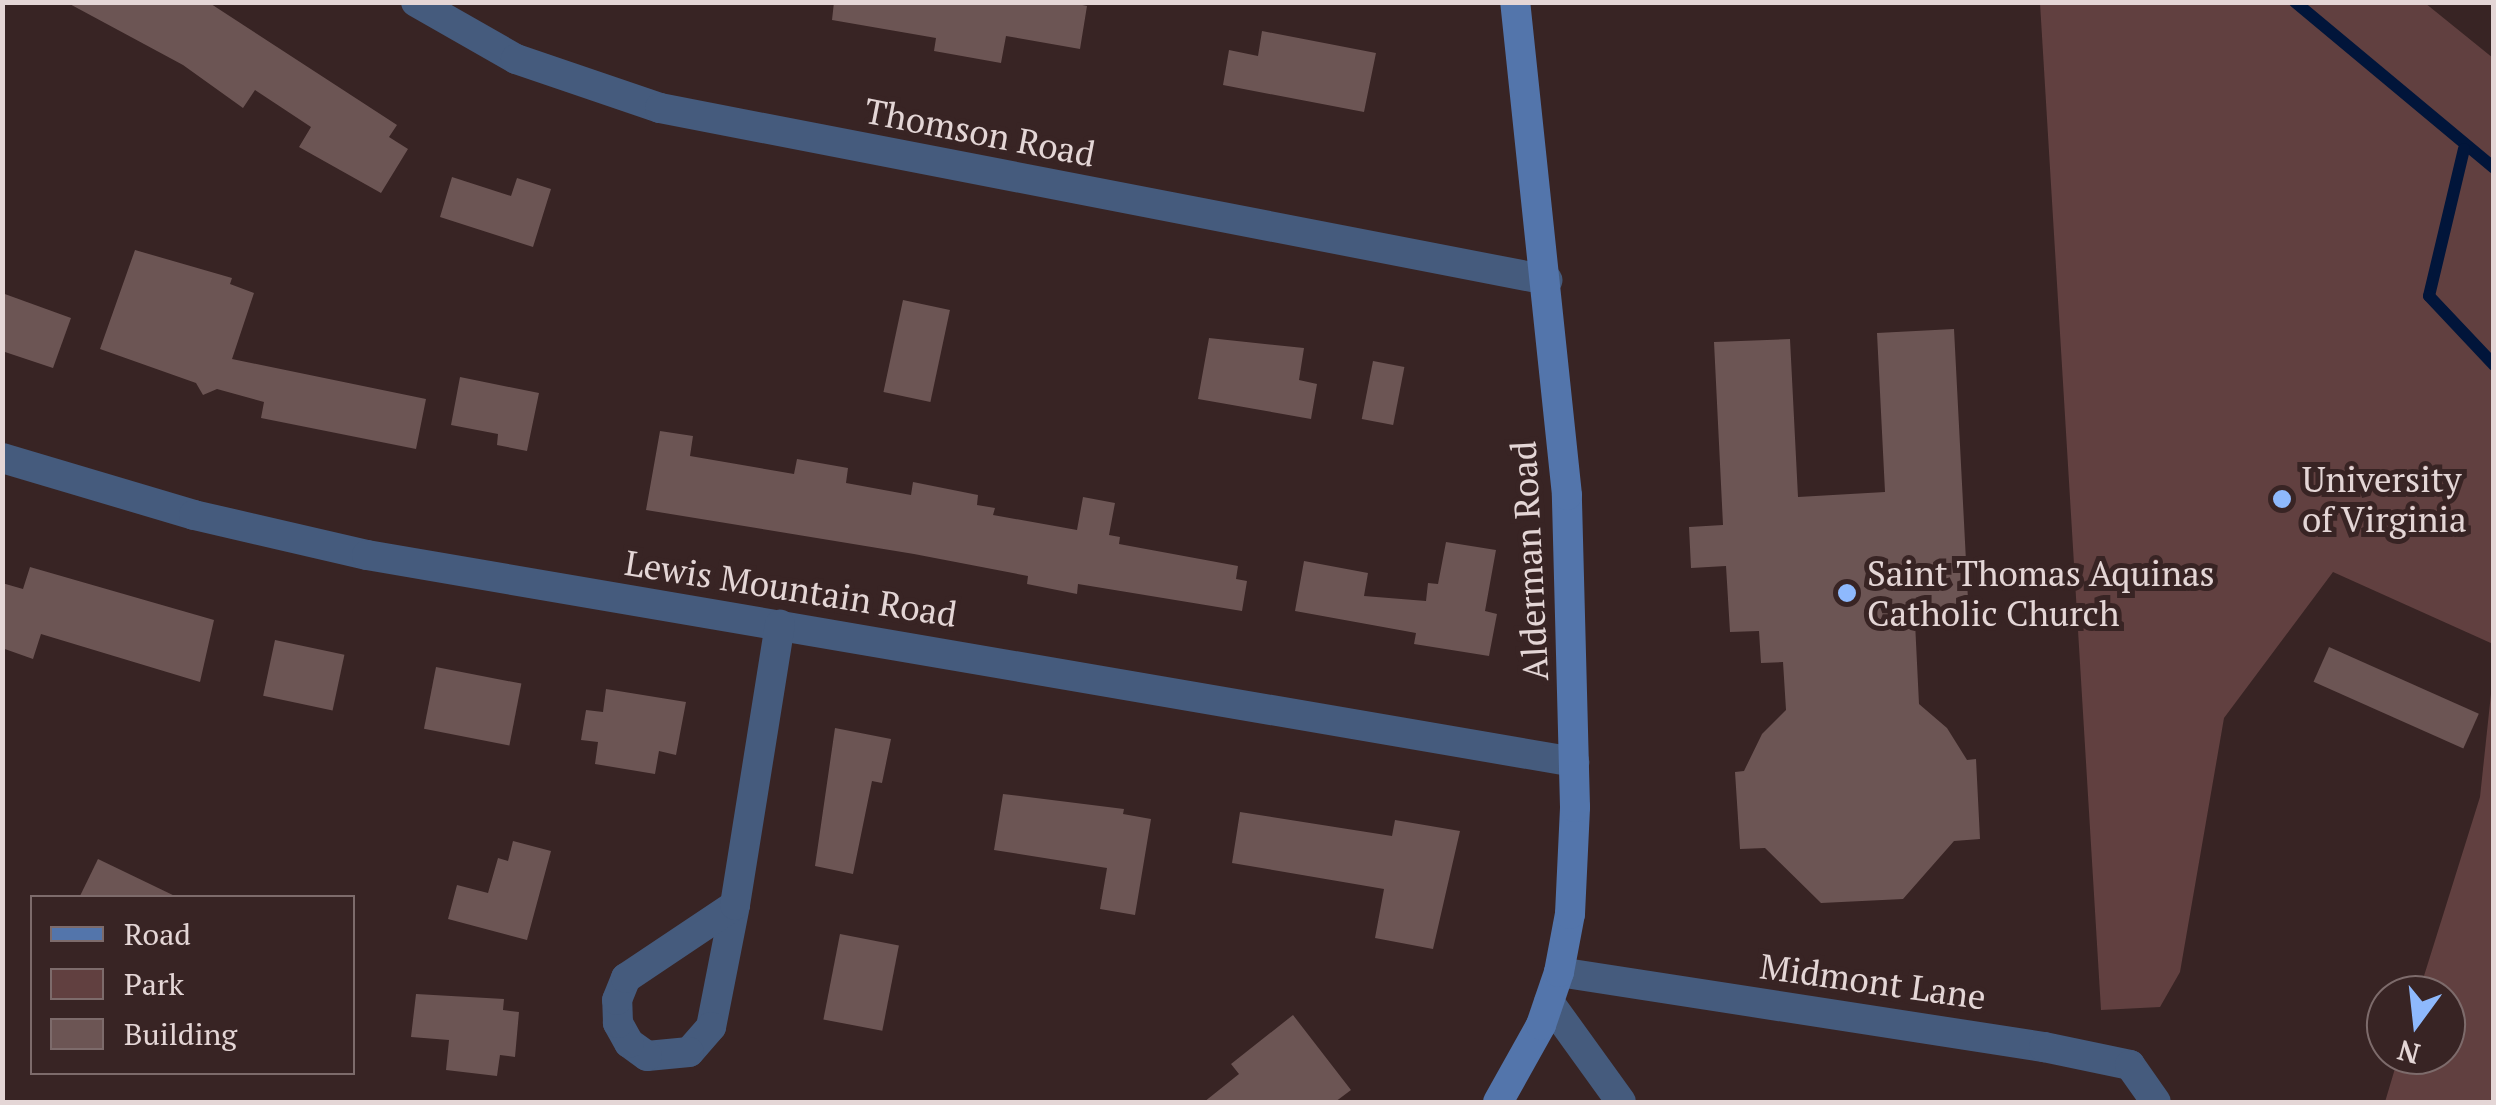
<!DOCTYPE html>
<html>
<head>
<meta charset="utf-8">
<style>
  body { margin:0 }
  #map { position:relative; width:2496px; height:1105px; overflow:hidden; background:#382424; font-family:"PT Serif",serif }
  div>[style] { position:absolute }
  .green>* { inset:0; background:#614040 }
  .stream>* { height:12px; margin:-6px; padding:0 6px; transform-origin:6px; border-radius:6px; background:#01153a }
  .building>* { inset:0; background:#6c5554; transform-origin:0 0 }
  .street>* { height:30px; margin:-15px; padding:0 15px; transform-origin:15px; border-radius:15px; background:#455b7d }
  .secondary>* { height:30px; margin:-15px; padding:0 15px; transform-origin:15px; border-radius:15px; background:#5375ab }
  .dots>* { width:28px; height:28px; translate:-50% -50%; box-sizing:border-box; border:5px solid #382424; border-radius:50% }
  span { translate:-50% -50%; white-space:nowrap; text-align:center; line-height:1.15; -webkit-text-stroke:10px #382424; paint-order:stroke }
  .street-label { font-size:35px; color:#e4d6d6 }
  .poi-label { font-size:35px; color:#e4d6d6 }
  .left { translate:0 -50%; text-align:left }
  .frame { position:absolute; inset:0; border:5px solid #e4d6d6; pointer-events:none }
  .legend { position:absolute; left:30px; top:895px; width:325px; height:180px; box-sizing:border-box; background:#382424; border:2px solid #7d6b6b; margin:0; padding:12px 18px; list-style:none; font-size:30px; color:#e4d6d6 }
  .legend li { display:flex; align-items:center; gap:20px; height:50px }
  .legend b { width:50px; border:2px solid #7d6b6b }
  .north { position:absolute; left:2366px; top:975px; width:100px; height:100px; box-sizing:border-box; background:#382424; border:2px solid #7d6b6b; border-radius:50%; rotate:195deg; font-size:28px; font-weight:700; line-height:40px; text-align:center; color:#e4d6d6 }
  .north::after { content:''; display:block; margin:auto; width:35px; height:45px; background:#8eb9fd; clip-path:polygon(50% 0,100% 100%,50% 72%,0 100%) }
</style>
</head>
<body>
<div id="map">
  <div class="green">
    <div style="clip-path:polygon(2040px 3px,2425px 3px,2493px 58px,2493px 644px,2333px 572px,2224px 718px,2180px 972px,2160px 1007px,2101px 1010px)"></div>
    <div style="clip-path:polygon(2493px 675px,2493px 1102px,2385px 1102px,2399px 1055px,2446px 1055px,2446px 995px,2418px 995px,2480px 797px)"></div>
  </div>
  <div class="stream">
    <div style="left:2295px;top:2px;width:259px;rotate:39.8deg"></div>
    <div style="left:2464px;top:149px;width:151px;rotate:103.4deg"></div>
    <div style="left:2429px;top:296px;width:95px;rotate:46.7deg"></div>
  </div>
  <div class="building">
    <div style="clip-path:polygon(66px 2px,208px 2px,397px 125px,389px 137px,408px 149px,381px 193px,299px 147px,311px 127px,255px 90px,243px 108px,183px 65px)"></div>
    <div style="clip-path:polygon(834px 2px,1068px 2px,1087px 6px,1080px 49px,1006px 36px,1001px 63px,934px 51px,936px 38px,832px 20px)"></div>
    <div style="clip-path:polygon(1262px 31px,1376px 53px,1364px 112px,1223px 85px,1229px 50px,1258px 56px)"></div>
    <div style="clip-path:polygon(452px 177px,511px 196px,517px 178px,551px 189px,533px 247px,440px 217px)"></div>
    <div style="clip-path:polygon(135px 250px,232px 278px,230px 284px,254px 293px,232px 359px,426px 399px,416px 449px,261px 418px,264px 402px,217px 389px,203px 395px,196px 383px,100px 349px)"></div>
    <div style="clip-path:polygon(2px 293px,71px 318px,53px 368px,2px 351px)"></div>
    <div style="left:903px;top:300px;width:48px;height:94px;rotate:12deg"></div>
    <div style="clip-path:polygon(1954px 329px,1969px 619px,1915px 622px,1919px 704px,1947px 728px,1967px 760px,1976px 759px,1980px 839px,1954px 841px,1903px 899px,1821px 903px,1765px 848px,1740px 849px,1735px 772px,1744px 771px,1762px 734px,1786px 710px,1783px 662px,1761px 663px,1759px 631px,1730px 632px,1726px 566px,1691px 568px,1689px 527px,1723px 525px,1714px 342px,1790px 339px,1798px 497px,1885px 492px,1877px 333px)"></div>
    <div style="clip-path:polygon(1209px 338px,1304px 348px,1299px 380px,1317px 384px,1311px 419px,1198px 399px)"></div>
    <div style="left:1373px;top:361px;width:32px;height:59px;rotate:11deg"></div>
    <div style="clip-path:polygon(460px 377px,539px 393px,527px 451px,497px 445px,498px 434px,451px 425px)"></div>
    <div style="clip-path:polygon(660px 431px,693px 436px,690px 456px,794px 474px,797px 459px,848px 468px,846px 483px,911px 495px,913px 482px,978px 495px,977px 505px,995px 508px,993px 515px,1077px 530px,1083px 497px,1115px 503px,1109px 535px,1120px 537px,1119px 544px,1238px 566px,1236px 579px,1247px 581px,1242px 611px,1078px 584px,1077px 594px,1027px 584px,1028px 576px,914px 554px,646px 510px)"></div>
    <div style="clip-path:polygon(1446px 542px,1496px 550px,1485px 611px,1497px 614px,1489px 656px,1414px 644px,1416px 633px,1295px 611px,1304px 561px,1368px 573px,1364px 596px,1426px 601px,1428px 583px,1438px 584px)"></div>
    <div style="clip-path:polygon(30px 567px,214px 620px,200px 682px,41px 634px,33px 659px,2px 648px,2px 583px,23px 589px)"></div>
    <div style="left:275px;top:640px;width:71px;height:57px;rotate:12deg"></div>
    <div style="left:2329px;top:647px;width:164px;height:38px;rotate:24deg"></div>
    <div style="left:436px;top:667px;width:87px;height:63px;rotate:11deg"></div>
    <div style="clip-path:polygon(606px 689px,686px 702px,676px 755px,659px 751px,655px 774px,595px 764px,598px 742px,581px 740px,586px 710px,603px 712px)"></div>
    <div style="clip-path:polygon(835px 728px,891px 739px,882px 783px,872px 781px,853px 874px,815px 866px)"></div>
    <div style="clip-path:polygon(1003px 794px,1124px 809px,1123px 814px,1151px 819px,1135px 915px,1100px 909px,1107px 868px,994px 850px)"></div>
    <div style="clip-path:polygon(1240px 812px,1392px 836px,1395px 820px,1460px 831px,1433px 949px,1375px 938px,1384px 889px,1232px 863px)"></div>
    <div style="clip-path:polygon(513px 841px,551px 851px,527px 940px,448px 919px,457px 885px,488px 893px,498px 858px,508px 861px)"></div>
    <div style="clip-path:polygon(98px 859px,179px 898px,79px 898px)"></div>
    <div style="left:840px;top:934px;width:60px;height:87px;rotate:11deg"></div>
    <div style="clip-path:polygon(416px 994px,504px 999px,503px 1010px,519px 1012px,515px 1057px,500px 1055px,497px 1076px,446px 1070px,449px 1040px,411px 1037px)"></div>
    <div style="clip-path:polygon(1293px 1015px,1351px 1090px,1335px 1102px,1204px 1102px,1239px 1074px,1231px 1064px)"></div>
  </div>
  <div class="street">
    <div style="left:416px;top:2px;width:115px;rotate:29.7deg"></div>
    <div style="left:516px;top:59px;width:152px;rotate:18.8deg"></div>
    <div style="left:660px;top:108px;width:904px;rotate:10.97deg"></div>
    <div style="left:2px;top:458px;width:200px;rotate:16.5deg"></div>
    <div style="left:194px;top:515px;width:178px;rotate:13deg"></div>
    <div style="left:367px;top:555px;width:1225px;rotate:9.73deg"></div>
    <div style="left:735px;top:905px;width:124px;rotate:101.1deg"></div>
    <div style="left:711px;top:1027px;width:33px;rotate:131deg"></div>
    <div style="left:689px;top:1052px;width:42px;rotate:174.6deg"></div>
    <div style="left:647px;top:1056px;width:22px;rotate:-144deg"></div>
    <div style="left:629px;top:1043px;width:23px;rotate:-119deg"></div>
    <div style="left:618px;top:1023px;width:23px;rotate:-92deg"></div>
    <div style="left:617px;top:1000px;width:24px;rotate:-68deg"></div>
    <div style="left:626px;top:978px;width:131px;rotate:-33.8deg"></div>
    <div style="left:735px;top:905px;width:284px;rotate:-80.9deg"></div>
    <div style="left:1559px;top:972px;width:491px;rotate:8.8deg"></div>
    <div style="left:2044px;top:1047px;width:88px;rotate:11.8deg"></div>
    <div style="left:2130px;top:1065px;width:45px;rotate:54.9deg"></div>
    <div style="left:1549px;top:1002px;width:123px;rotate:54.2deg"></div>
  </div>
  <div class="secondary">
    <div style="left:1498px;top:1102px;width:88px;rotate:-60.8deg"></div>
    <div style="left:1541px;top:1025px;width:56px;rotate:-71.2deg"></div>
    <div style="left:1559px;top:972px;width:59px;rotate:-79.3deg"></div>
    <div style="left:1570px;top:914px;width:107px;rotate:-87.3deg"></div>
    <div style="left:1575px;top:807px;width:312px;rotate:-91.5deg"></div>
    <div style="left:1567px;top:495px;width:496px;rotate:-96deg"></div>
  </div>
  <div class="dots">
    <div style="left:2282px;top:499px;background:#8eb9fd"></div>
    <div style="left:1847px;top:593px;background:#8eb9fd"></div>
  </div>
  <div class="street-label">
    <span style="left:980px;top:132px;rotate:11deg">Thomson Road</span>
    <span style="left:1529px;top:561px;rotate:-93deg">Alderman Road</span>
    <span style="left:791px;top:588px;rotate:9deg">Lewis Mountain Road</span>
    <span style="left:1873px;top:981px;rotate:8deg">Midmont Lane</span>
  </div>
  <div class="poi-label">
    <span class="left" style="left:2302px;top:499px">University<br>of Virginia</span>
    <span class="left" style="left:1867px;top:593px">Saint Thomas Aquinas<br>Catholic Church</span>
  </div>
  <div class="frame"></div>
  <ul class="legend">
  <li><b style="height:12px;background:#5375ab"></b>Road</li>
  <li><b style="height:28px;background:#614040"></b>Park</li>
  <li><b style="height:28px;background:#6c5554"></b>Building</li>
  </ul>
  <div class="north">N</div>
</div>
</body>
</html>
